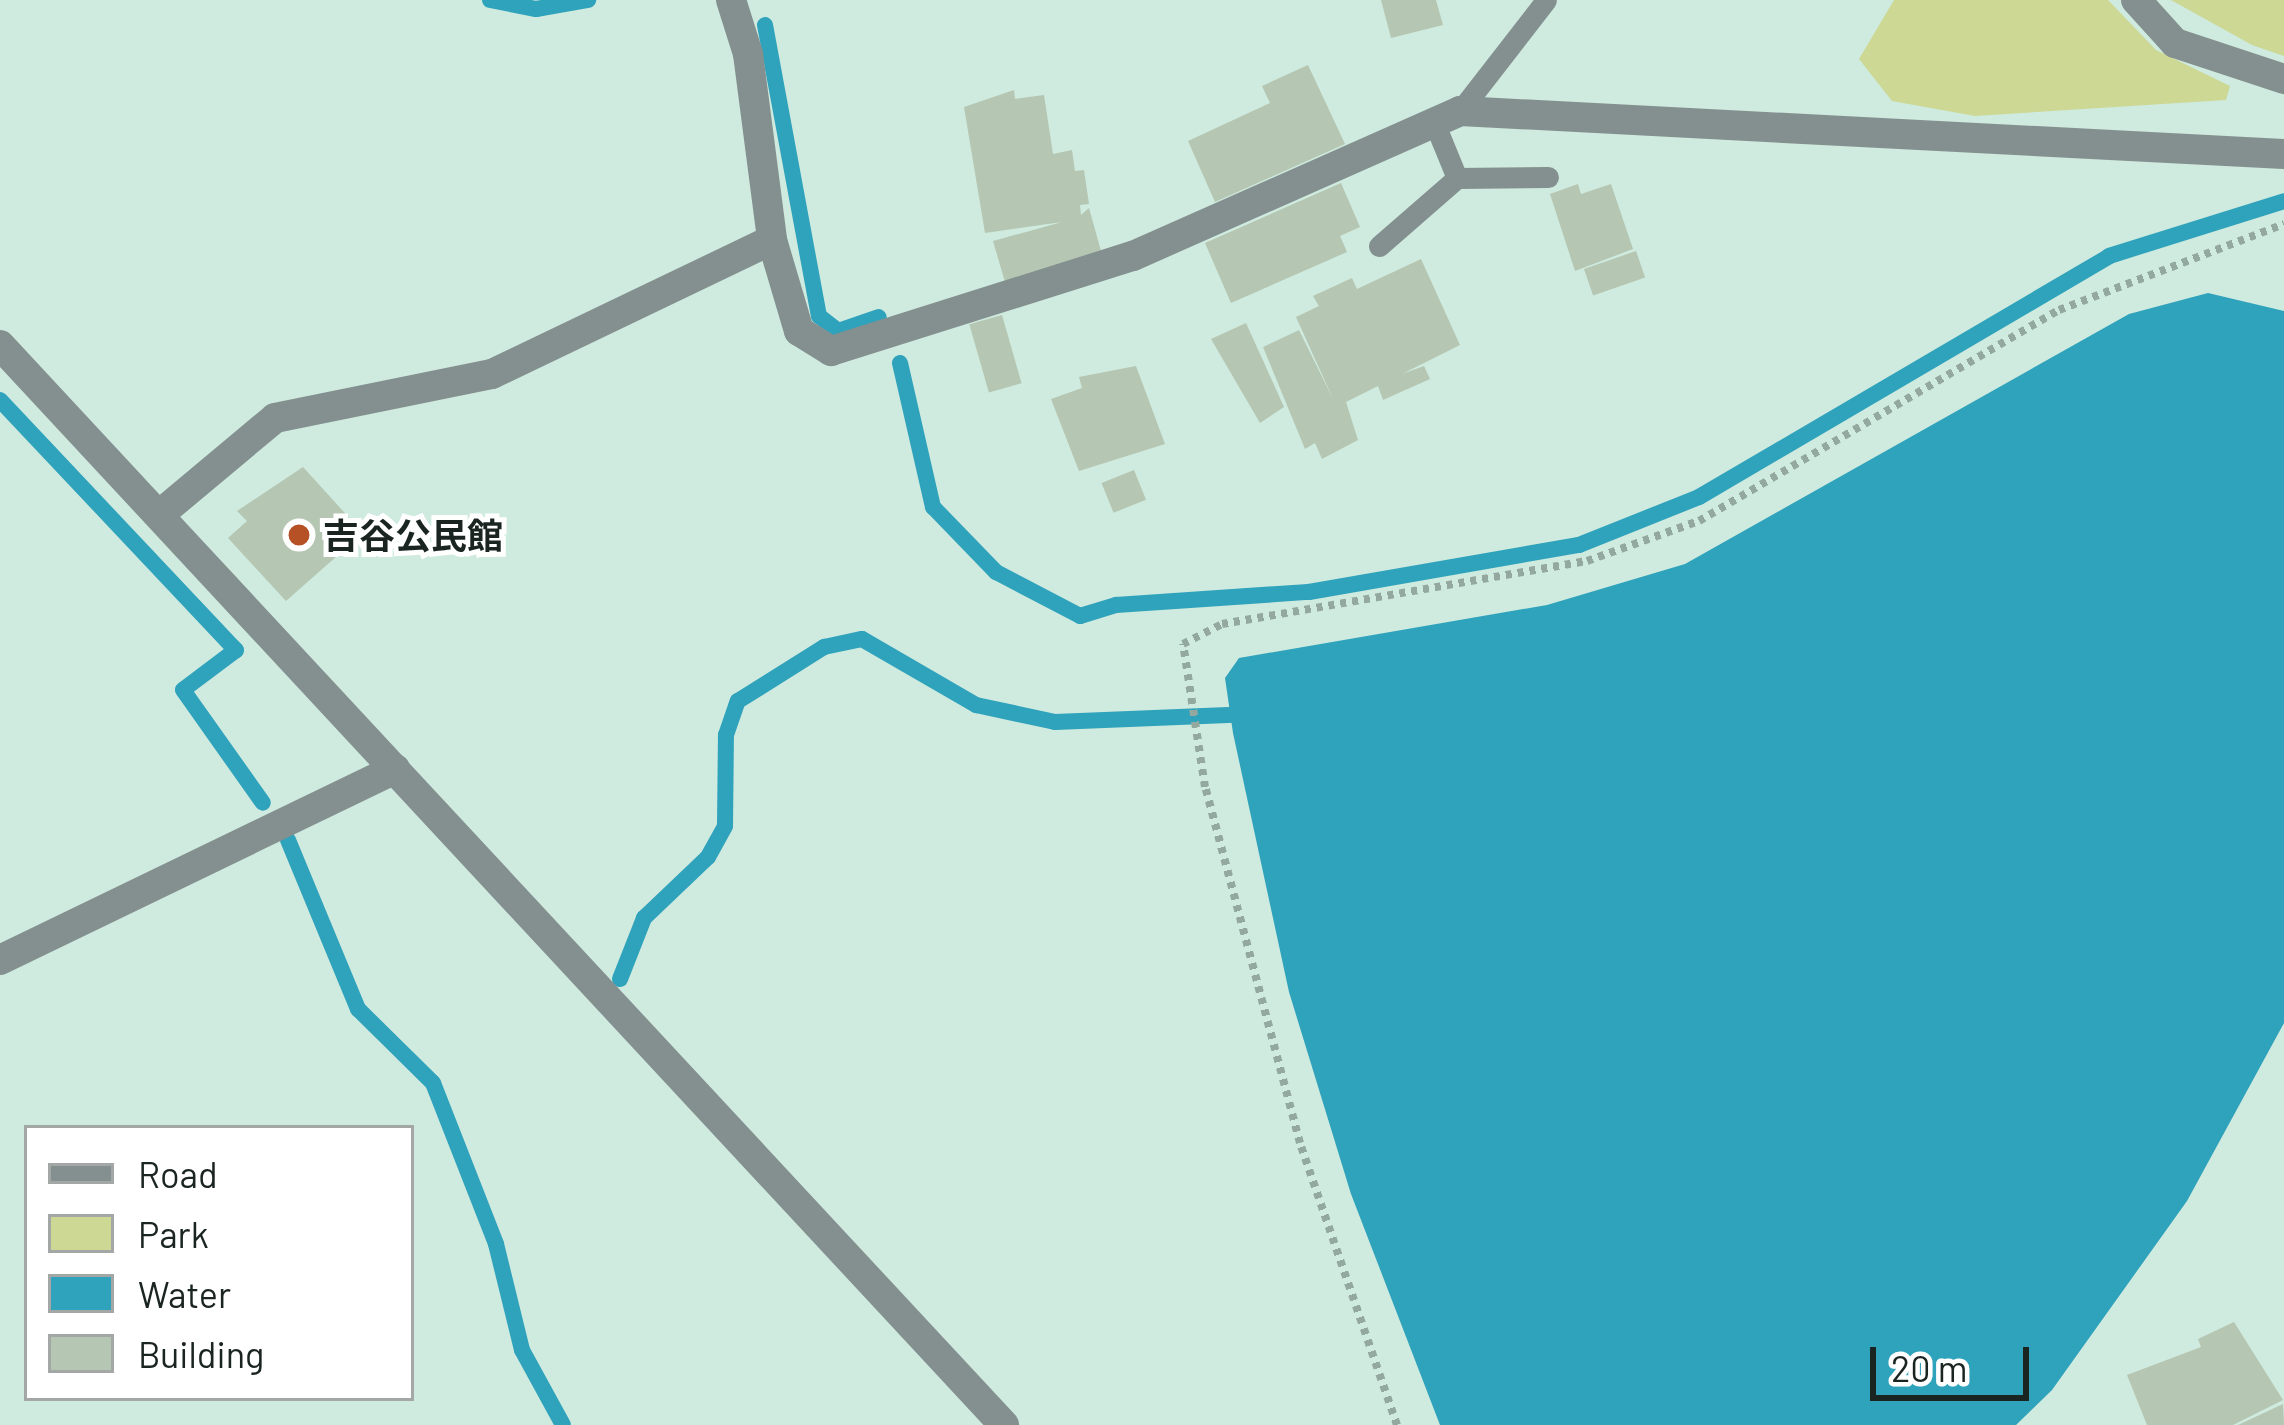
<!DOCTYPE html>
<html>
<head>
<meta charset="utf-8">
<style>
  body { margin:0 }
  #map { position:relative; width:2284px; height:1425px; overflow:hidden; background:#cfeade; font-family:Barlow,"Noto Sans JP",sans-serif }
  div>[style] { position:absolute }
  .green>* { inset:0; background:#ccd894 }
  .water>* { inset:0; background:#2fa2bc }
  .stream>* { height:16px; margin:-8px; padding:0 8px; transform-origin:8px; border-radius:8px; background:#2fa2bc }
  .building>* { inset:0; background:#b5c6b2; transform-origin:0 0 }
  .path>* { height:8px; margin-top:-4px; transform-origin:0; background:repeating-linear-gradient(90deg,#93a89f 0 6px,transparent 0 12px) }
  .service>* { height:21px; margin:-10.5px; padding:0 10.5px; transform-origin:10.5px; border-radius:10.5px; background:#84908f }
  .minor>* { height:30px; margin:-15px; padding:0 15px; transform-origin:15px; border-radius:15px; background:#84908f }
  .dots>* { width:33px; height:33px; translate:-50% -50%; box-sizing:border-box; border:6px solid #fff; border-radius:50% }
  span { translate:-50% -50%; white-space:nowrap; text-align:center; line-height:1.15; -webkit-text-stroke:10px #fff; paint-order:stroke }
  .poi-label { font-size:36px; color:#1a2420; font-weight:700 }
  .left { translate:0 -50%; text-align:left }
  .legend { position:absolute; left:24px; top:1125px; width:390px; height:276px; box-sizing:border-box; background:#fff; border:3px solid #a3a7a6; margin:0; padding:15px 21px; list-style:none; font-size:36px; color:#1a2420 }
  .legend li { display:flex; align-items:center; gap:24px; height:60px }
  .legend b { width:60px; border:3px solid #a3a7a6 }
  .scale { position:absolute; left:1870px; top:1347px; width:159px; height:54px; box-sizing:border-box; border:6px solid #1a2420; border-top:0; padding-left:15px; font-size:36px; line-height:42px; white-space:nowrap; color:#1a2420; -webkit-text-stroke:9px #fff; paint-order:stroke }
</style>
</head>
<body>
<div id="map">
  <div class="green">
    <div style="clip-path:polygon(1894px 0,2108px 0,2156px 50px,2230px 86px,2226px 100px,1975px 116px,1892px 101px,1859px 59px)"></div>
    <div style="clip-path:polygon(2171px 0,2284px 0,2284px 56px,2252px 45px)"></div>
  </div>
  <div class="water">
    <div style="clip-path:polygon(2208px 293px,2284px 311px,2284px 1023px,2187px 1201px,2052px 1390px,2016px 1425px,1440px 1425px,1351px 1194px,1289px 992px,1233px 733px,1225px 678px,1239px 658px,1547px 605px,1685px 564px,2129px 314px)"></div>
  </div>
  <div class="stream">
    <div style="left:490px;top:0;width:47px;rotate:11.1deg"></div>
    <div style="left:536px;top:9px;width:53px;rotate:-9.8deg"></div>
    <div style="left:765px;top:25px;width:296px;rotate:79.5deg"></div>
    <div style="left:819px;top:316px;width:24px;rotate:38deg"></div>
    <div style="left:838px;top:331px;width:43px;rotate:-18.9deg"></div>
    <div style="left:900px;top:363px;width:148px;rotate:77.1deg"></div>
    <div style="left:933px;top:507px;width:91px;rotate:45.9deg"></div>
    <div style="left:996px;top:572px;width:95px;rotate:27.6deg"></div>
    <div style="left:1080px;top:616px;width:38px;rotate:-17deg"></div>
    <div style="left:1116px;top:605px;width:193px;rotate:-3.9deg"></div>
    <div style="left:1309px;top:592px;width:274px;rotate:-9.9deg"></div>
    <div style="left:1579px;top:545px;width:129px;rotate:-21.8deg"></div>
    <div style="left:1699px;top:497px;width:476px;rotate:-30.4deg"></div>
    <div style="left:2109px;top:256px;width:183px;rotate:-17.4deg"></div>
    <div style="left:0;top:400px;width:344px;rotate:46.7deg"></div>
    <div style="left:236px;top:650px;width:66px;rotate:143deg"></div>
    <div style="left:183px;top:690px;width:138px;rotate:54.7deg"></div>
    <div style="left:288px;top:840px;width:183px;rotate:67.5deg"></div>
    <div style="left:358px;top:1009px;width:105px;rotate:44.6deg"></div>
    <div style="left:433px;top:1083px;width:173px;rotate:68.6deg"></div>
    <div style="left:496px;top:1244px;width:109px;rotate:76.2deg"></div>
    <div style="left:522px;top:1350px;width:85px;rotate:61.3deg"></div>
    <div style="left:620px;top:979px;width:66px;rotate:-68.5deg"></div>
    <div style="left:644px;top:918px;width:88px;rotate:-43.6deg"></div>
    <div style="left:708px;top:857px;width:35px;rotate:-61deg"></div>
    <div style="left:725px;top:826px;width:91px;rotate:-89.4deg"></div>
    <div style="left:726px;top:735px;width:36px;rotate:-71deg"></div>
    <div style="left:738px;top:701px;width:102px;rotate:-32.1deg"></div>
    <div style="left:824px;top:647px;width:39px;rotate:-12deg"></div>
    <div style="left:862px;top:639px;width:132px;rotate:30.1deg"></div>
    <div style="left:976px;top:705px;width:81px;rotate:12.1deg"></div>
    <div style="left:1055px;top:722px;width:198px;rotate:-2.3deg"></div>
  </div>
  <div class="building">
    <div style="clip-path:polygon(1381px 0,1436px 0,1443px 25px,1391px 38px)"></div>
    <div style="clip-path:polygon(1308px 65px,1345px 144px,1215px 202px,1188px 141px,1270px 103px,1262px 86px)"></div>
    <div style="clip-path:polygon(1014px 90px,1015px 99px,1044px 95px,1053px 154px,1072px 150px,1075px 171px,1084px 170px,1089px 204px,1080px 205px,1081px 215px,1089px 208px,1101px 251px,1005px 282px,993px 241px,1062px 222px,985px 233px,964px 107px)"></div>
    <div style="clip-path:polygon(1341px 183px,1360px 227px,1340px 236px,1347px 252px,1231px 303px,1205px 243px)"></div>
    <div style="clip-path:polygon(1578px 184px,1581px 194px,1611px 184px,1633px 249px,1575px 271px,1550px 194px)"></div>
    <div style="left:1636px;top:251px;width:28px;height:55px;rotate:71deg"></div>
    <div style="clip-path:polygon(1421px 259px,1460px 345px,1402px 374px,1424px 366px,1430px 379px,1383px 400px,1378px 386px,1346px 402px,1358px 440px,1322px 459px,1315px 443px,1305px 449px,1263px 347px,1299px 330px,1334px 401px,1296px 317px,1319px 306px,1313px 296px,1352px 278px,1357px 289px)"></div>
    <div style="left:1002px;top:315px;width:71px;height:34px;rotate:74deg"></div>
    <div style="clip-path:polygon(1246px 323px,1284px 407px,1260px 423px,1211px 339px)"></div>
    <div style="clip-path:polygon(1136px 366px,1165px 444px,1079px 471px,1051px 399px,1082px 388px,1079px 377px)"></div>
    <div style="clip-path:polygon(303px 467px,363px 533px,286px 601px,228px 538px,247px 521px,237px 511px)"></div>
    <div style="left:1134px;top:470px;width:32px;height:35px;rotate:68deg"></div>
    <div style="clip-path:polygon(2234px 1322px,2283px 1400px,2233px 1425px,2147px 1425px,2127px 1375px,2201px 1347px,2198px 1339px)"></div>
    <div style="clip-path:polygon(2283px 1404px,2284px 1425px,2238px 1425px)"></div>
  </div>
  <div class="path">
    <div style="left:1397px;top:1425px;width:298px;rotate:-109deg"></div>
    <div style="left:1300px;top:1143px;width:368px;rotate:-104.9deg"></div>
    <div style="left:1205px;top:787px;width:145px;rotate:-98.7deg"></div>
    <div style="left:1183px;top:644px;width:44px;rotate:-27.1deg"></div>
    <div style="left:1222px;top:624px;width:370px;rotate:-9.8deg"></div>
    <div style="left:1587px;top:561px;width:119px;rotate:-19.7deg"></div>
    <div style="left:1699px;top:521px;width:417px;rotate:-30.4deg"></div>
    <div style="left:2059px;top:310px;width:241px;rotate:-20.9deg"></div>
  </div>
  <div class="service">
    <div style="left:1460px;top:111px;width:140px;rotate:-52.2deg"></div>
    <div style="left:1434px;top:122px;width:61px;rotate:67.7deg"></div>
    <div style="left:1379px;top:246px;width:103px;rotate:-41.1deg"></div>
    <div style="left:1457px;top:178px;width:91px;rotate:-0.6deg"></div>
  </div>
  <div class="minor">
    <div style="left:731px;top:0;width:57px;rotate:72.5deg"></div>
    <div style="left:748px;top:54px;width:188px;rotate:82.6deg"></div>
    <div style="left:772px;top:240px;width:95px;rotate:73.5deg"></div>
    <div style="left:799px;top:331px;width:38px;rotate:32deg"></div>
    <div style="left:831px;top:351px;width:317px;rotate:-17.5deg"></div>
    <div style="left:1133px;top:256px;width:358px;rotate:-23.9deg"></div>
    <div style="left:1460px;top:111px;width:825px;rotate:2.99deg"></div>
    <div style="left:2136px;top:0;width:58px;rotate:47.8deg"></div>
    <div style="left:2175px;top:43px;width:115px;rotate:18.3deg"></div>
    <div style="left:0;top:345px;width:1475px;rotate:47.09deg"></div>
    <div style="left:159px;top:515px;width:151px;rotate:-39.9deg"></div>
    <div style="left:275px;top:418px;width:221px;rotate:-11.5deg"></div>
    <div style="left:492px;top:374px;width:310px;rotate:-25.6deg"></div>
    <div style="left:0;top:960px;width:439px;rotate:-25.8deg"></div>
  </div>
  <div class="dots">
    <div style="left:299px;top:535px;background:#b65025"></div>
  </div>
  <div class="poi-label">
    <span class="left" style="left:323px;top:535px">吉谷公民館</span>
  </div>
  <ul class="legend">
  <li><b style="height:15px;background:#84908f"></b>Road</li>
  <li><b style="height:33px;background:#ccd894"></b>Park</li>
  <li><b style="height:33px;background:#2fa2bc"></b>Water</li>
  <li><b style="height:33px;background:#b5c6b2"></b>Building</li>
  </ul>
  <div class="scale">20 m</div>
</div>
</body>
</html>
